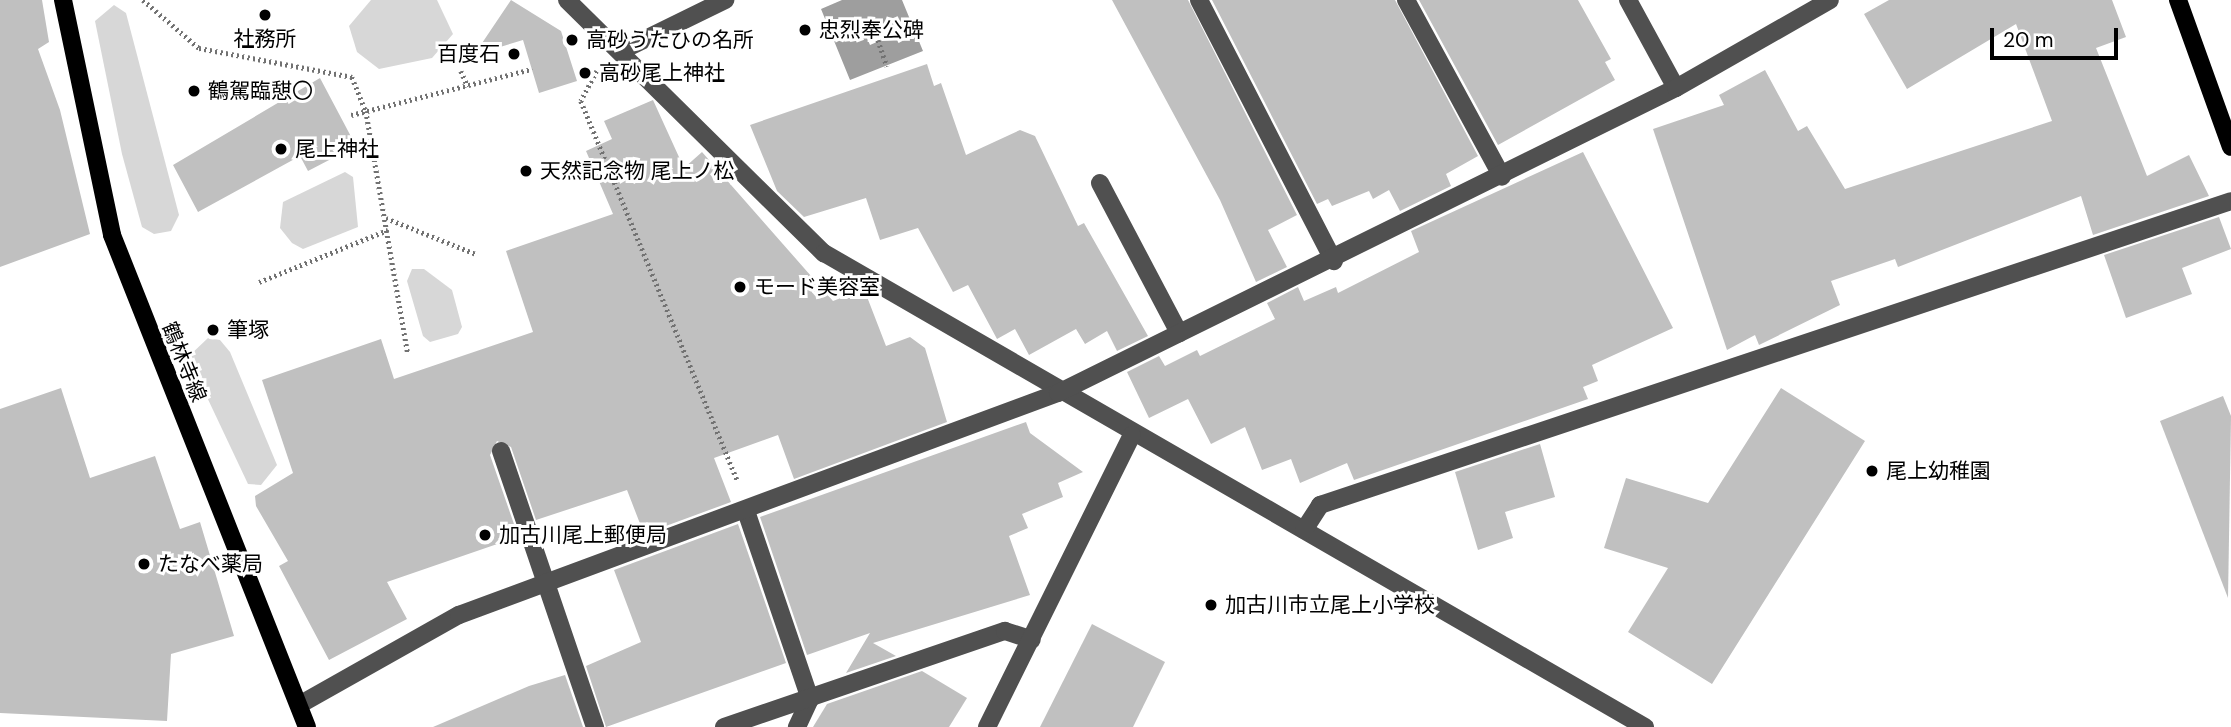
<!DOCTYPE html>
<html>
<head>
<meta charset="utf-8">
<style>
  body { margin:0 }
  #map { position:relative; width:2231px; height:727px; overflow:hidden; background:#fff; font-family:"DM Sans","Noto Sans JP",sans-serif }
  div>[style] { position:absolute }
  .green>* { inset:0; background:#d7d7d7 }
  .water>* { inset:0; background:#9e9e9e }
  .building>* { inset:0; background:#c0c0c0 }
  .path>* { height:4.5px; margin-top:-2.25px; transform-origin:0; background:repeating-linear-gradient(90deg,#727272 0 2px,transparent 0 5.5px) }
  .minor>* { height:18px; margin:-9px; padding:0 9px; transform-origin:9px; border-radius:9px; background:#505050 }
  .major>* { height:18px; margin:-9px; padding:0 9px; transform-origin:9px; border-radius:9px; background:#000 }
  .dots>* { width:19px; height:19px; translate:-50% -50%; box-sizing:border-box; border:4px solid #fff; border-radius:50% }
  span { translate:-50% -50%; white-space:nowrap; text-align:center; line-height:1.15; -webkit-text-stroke:6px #fff; paint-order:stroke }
  .poi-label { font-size:21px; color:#000 }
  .left { translate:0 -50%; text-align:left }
  .right { translate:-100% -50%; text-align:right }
  .street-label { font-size:21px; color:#000 }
  .scale { position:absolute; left:1990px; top:28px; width:128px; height:32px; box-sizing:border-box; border:4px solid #000; border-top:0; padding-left:9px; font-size:21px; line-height:24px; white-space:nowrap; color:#000; -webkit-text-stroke:5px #fff; paint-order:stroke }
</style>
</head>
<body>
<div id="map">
  <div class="green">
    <div style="clip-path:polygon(371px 0,437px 0,453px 34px,432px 58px,379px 69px,357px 52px,349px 26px)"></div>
    <div style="clip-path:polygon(114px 5px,126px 13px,179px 215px,171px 231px,154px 234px,142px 227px,122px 154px,95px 21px)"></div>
    <div style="clip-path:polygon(345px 172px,353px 177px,358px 227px,303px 249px,292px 243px,280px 228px,283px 202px)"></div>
    <div style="clip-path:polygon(412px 269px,424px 269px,452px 290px,462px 327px,458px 334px,430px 342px,423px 336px,407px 281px)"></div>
    <div style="clip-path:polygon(208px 338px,220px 340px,230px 352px,277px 465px,261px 485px,248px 484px,188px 357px)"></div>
  </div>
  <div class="water">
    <div style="clip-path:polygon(evenodd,842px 0,902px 0,923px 51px,850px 80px,821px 9px,842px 0,879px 20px,886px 38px,870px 45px,862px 26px,879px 20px)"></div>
  </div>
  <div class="building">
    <div style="clip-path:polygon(0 0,42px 0,49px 42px,38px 49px,60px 110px,90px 234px,0 267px)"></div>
    <div style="clip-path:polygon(511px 0,561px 31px,577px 81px,539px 93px,523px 40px,474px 55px)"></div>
    <div style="clip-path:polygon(1112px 0,1188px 0,1297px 215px,1268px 230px,1287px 267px,1256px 282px,1220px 200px)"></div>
    <div style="clip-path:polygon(1212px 0,1395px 0,1478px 156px,1446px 174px,1451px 186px,1400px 211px,1389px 190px,1373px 199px,1369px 191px,1332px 206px,1328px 199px,1317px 204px)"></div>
    <div style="clip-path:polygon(1419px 0,1578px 0,1611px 59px,1605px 62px,1615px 80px,1498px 145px)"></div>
    <div style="clip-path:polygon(1889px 0,2112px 0,2126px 37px,2096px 48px,2147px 176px,2189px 155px,2209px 196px,2093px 235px,2081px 196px,1898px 267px,1895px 259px,1831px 281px,1840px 305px,1759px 345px,1755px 335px,1727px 350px,1653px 129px,1724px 105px,1719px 95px,1765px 70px,1798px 131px,1807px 126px,1845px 189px,2052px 121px,2016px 24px,1907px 89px,1864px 14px)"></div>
    <div style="clip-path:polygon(927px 64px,934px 86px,941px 83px,966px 155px,1020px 130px,1035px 136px,1078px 226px,1084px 223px,1148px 336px,1117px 351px,1107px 331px,1085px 344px,1076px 329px,1029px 355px,1015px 329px,997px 339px,968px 285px,953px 292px,918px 228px,880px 240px,866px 198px,804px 217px,777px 191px,750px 125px)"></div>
    <div style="clip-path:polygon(320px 78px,356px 146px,308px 171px,300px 156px,198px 212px,173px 165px)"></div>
    <div style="clip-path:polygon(653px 100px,684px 168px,702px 152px,833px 301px,864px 289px,886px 346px,910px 337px,925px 348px,947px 422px,794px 479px,778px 435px,714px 458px,731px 502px,644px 534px,627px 490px,536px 520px,511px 447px,497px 441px,490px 455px,515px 527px,503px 531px,506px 541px,387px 582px,407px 619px,329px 660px,279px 566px,288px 561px,256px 506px,255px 496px,293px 473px,262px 380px,381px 339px,394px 379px,533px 332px,506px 251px,613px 214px,586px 151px,612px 139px,604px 121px)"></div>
    <div style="clip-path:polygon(1583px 152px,1673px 328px,1592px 365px,1598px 381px,1583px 387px,1588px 399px,1354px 480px,1347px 463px,1300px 483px,1291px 459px,1262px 470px,1245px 427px,1211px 444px,1188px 399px,1149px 418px,1127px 372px,1159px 356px,1165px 366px,1197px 350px,1200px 356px,1275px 319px,1267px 303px,1298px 287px,1304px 301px,1336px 287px,1338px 293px,1419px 252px,1411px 231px)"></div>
    <div style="clip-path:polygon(2219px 217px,2231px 249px,2182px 268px,2192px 294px,2126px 318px,2104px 255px)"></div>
    <div style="clip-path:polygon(61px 388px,90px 478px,155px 456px,180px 529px,200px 522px,234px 636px,171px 654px,167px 721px,0 713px,0 409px)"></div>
    <div style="clip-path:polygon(1781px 388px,1865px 441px,1712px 684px,1628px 632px,1668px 568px,1604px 548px,1626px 478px,1708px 503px)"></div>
    <div style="clip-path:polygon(2223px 396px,2231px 416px,2228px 598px,2160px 421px)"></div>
    <div style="clip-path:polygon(1026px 422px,1030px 433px,1083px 472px,1058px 483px,1063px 497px,1022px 514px,1028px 528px,1009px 536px,1030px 595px,873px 643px,896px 656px,846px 673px,870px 633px,807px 655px,760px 517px)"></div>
    <div style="clip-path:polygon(1540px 444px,1555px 497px,1505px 512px,1513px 538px,1478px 550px,1455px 472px)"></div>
    <div style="clip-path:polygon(738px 524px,786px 663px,606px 727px,586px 666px,641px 642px,614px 570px)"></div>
    <div style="clip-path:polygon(1092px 624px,1165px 662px,1133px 727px,1040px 727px)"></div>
    <div style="clip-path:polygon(922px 671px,967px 698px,949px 727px,813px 727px,827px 704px)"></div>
    <div style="clip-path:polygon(565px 675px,583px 727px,433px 727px,529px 686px)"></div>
  </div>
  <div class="path">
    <div style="left:143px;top:0;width:74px;rotate:40.6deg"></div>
    <div style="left:199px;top:48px;width:156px;rotate:10.7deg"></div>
    <div style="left:352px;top:77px;width:37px;rotate:68deg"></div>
    <div style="left:366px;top:111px;width:247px;rotate:80.2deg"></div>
    <div style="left:878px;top:40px;width:28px;rotate:71deg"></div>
    <div style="left:461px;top:71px;width:17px;rotate:66deg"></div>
    <div style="left:597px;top:71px;width:34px;rotate:118deg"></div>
    <div style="left:581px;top:101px;width:410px;rotate:67.6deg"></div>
    <div style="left:351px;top:115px;width:187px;rotate:-14.3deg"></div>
    <div style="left:386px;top:218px;width:97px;rotate:21.8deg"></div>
    <div style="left:259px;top:282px;width:139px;rotate:-22deg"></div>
  </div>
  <div class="minor">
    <div style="left:567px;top:0;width:361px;rotate:44.6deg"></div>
    <div style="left:824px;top:253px;width:948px;rotate:30deg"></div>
    <div style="left:1199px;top:0;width:294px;rotate:62.7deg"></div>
    <div style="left:1406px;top:0;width:201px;rotate:61.5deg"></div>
    <div style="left:1628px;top:0;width:100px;rotate:61.4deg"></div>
    <div style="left:623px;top:50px;width:114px;rotate:-26.1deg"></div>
    <div style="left:1100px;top:183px;width:170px;rotate:62.2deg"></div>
    <div style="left:501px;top:451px;width:292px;rotate:71.2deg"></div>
    <div style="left:746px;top:511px;width:199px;rotate:71.2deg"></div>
    <div style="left:810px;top:699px;width:31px;rotate:115deg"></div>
    <div style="left:1304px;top:530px;width:30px;rotate:-57deg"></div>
    <div style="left:1320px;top:505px;width:960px;rotate:-18.45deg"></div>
    <div style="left:299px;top:705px;width:184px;rotate:-29.4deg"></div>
    <div style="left:459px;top:615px;width:639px;rotate:-20.34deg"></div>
    <div style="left:1058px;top:393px;width:689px;rotate:-26.27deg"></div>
    <div style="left:1676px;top:88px;width:177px;rotate:-29.7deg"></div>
    <div style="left:724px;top:727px;width:297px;rotate:-18.9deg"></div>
    <div style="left:1005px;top:631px;width:28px;rotate:18deg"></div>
    <div style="left:987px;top:727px;width:326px;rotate:-63.6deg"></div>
  </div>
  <div class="major">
    <div style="left:63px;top:0;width:240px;rotate:78.2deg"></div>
    <div style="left:112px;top:235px;width:529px;rotate:68.38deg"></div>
    <div style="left:2178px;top:0;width:156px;rotate:70.2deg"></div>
  </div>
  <div class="dots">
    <div style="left:265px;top:15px;background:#000"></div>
    <div style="left:805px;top:30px;background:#000"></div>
    <div style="left:572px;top:40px;background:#000"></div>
    <div style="left:514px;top:54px;background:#000"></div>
    <div style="left:585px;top:73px;background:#000"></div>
    <div style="left:194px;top:91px;background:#000"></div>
    <div style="left:281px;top:149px;background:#000"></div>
    <div style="left:526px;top:171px;background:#000"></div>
    <div style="left:740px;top:287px;background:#000"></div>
    <div style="left:213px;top:330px;background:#000"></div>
    <div style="left:1872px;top:471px;background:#000"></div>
    <div style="left:485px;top:535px;background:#000"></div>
    <div style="left:144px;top:564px;background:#000"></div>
    <div style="left:1211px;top:605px;background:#000"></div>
  </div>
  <div class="poi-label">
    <span class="left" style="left:819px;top:30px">忠烈奉公碑</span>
    <span style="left:265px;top:39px">社務所</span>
    <span class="left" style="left:586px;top:40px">高砂うたひの名所</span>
    <span class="right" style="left:500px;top:54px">百度石</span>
    <span class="left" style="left:599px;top:73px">高砂尾上神社</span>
    <span class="left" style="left:208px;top:91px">鶴駕臨憇〇</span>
    <span class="left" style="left:295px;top:149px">尾上神社</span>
    <span class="left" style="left:540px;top:171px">天然記念物 尾上ノ松</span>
    <span class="left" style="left:754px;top:287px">モード美容室</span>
    <span class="left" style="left:227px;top:330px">筆塚</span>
    <span class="left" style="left:1886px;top:471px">尾上幼稚園</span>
    <span class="left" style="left:499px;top:535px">加古川尾上郵便局</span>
    <span class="left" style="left:158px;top:564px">たなべ薬局</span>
    <span class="left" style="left:1225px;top:605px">加古川市立尾上小学校</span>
  </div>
  <div class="street-label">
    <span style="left:184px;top:362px;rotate:68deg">鶴林寺線</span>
  </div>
  <div class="scale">20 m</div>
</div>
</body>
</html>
